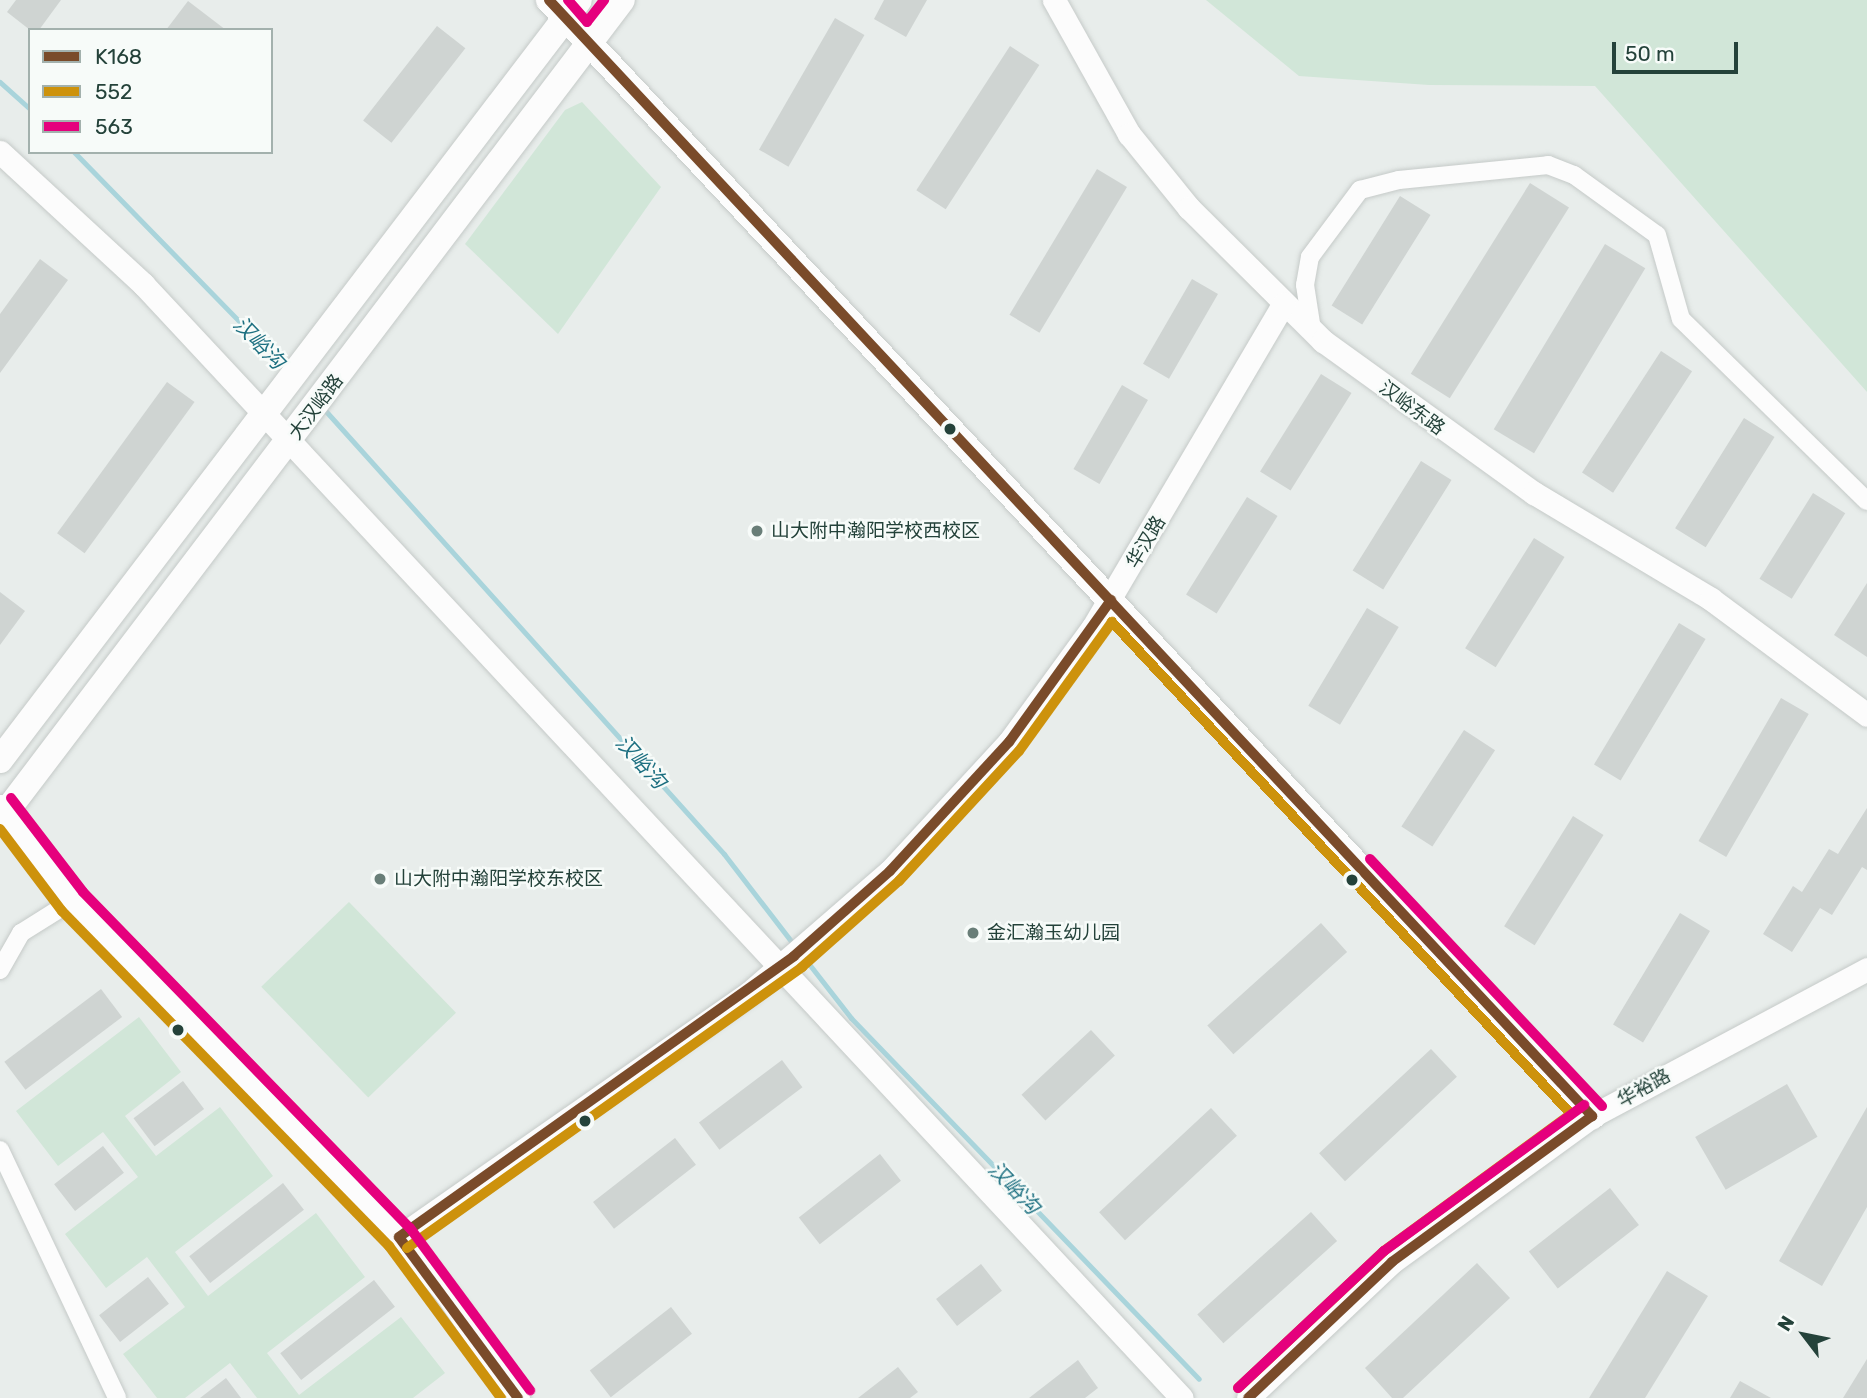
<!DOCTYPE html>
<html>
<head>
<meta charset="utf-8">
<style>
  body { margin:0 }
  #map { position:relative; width:1867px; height:1398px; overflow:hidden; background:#e8edeb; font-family:Rubik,"Noto Sans SC",sans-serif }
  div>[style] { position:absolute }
  .green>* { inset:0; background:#d1e6d8; transform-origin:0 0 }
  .stream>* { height:5px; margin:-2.5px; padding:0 2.5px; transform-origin:2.5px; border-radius:2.5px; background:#a9d4db }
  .building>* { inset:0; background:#cfd4d2; transform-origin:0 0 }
  .roads { filter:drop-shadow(0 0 2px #c5cac8) drop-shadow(0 0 2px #c5cac8) }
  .minor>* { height:18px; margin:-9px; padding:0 9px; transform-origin:9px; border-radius:9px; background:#fcfcfc }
  .tertiary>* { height:23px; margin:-11.5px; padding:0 11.5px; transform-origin:11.5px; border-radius:11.5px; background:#fcfcfc }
  .secondary>* { height:26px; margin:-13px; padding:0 13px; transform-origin:13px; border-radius:13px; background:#fcfcfc }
  .bus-1>* { height:10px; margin:-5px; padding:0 5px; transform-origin:5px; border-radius:5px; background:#7a4b2a }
  .bus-2>* { height:10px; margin:-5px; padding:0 5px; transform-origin:5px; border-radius:5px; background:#cd920c }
  .bus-3>* { height:10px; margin:-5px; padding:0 5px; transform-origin:5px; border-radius:5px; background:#e5007d }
  .dots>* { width:19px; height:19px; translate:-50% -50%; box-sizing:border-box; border:4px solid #f7fbf9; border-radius:50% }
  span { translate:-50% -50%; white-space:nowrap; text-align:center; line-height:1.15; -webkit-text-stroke:5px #f7fbf9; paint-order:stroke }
  .street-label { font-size:19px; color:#24423a }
  .poi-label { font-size:19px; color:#24423a }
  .left { translate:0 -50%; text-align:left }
  .water-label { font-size:21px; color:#1c6f80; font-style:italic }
  .legend { position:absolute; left:28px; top:28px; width:245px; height:126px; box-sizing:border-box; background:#f7fbf9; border:2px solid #a3b1ad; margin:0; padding:9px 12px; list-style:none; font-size:21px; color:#24423a }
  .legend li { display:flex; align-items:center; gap:14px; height:35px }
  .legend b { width:35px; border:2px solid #a3b1ad }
  .north { position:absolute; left:1769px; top:1300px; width:70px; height:70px; -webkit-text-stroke:5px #f7fbf9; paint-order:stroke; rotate:302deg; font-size:19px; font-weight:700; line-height:28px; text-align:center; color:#24423a }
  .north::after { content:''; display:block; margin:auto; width:24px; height:32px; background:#24423a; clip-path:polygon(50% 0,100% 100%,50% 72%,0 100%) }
  .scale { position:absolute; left:1612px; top:42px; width:126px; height:32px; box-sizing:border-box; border:4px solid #24423a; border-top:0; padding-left:9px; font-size:21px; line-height:24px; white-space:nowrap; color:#24423a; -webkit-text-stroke:5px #f7fbf9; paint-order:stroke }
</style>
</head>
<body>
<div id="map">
  <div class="green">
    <div style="clip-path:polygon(1206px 0,1867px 0,1867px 392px,1595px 86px,1429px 85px,1299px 76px)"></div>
    <div style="clip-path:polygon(582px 102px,661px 187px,558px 334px,465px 244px,565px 110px)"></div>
    <div style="left:349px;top:902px;width:154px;height:122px;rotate:46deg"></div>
    <div style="clip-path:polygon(139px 1017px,181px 1072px,125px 1116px,156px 1156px,220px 1107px,273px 1176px,175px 1252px,208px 1296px,316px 1213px,365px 1277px,267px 1353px,299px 1395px,401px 1317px,445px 1373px,413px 1398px,257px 1398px,230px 1363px,185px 1398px,157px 1398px,123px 1354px,185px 1307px,147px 1257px,106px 1288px,65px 1234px,138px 1177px,103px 1132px,58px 1166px,16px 1111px)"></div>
  </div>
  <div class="stream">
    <div style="left:0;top:82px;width:40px;rotate:42deg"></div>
    <div style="left:74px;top:152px;width:305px;rotate:45.7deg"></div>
    <div style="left:323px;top:408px;width:600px;rotate:48.04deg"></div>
    <div style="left:724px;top:854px;width:115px;rotate:52.4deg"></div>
    <div style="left:802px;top:955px;width:80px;rotate:52.1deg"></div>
    <div style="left:851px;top:1018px;width:501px;rotate:46.05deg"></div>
  </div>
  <div class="building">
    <div style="clip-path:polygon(16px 0,61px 0,39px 30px,30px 30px,7px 12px)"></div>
    <div style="clip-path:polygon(884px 0,927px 0,906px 37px,874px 19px)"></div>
    <div style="clip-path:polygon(188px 1px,226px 30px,166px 30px)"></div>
    <div style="left:835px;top:18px;width:34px;height:152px;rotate:30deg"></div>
    <div style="left:437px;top:26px;width:36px;height:120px;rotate:38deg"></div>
    <div style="left:1010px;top:46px;width:35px;height:172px;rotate:33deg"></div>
    <div style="left:1097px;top:169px;width:35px;height:170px;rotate:31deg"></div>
    <div style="left:1530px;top:183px;width:46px;height:225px;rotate:32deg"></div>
    <div style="left:1400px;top:196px;width:36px;height:129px;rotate:32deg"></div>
    <div style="left:1605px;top:244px;width:47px;height:216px;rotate:31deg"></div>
    <div style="clip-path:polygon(40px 259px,68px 280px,0 373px,0 314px)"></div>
    <div style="left:1192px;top:279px;width:30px;height:98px;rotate:30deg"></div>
    <div style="left:1661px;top:351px;width:37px;height:145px;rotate:33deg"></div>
    <div style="left:1321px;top:374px;width:36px;height:115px;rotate:32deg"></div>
    <div style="left:167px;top:382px;width:34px;height:187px;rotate:36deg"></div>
    <div style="left:1122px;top:385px;width:30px;height:97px;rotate:30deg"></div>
    <div style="left:1744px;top:418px;width:36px;height:130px;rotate:32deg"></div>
    <div style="left:1421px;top:461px;width:36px;height:129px;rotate:32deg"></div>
    <div style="left:1813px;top:493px;width:38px;height:101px;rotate:32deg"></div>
    <div style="left:1247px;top:497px;width:36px;height:115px;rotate:32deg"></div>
    <div style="left:1534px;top:538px;width:36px;height:130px;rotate:32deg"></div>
    <div style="clip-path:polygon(1867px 583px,1867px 657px,1834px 635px)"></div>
    <div style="clip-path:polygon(0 592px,25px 611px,0 645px)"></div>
    <div style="left:1367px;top:608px;width:37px;height:114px;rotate:31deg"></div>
    <div style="left:1679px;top:623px;width:31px;height:165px;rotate:31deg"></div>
    <div style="left:1781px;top:698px;width:32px;height:165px;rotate:30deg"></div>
    <div style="left:1464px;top:730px;width:37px;height:115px;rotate:33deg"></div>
    <div style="clip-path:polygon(1867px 808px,1867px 870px,1862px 867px,1832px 915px,1820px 908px,1792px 952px,1763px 934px,1793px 886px,1802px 892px,1829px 849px,1838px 854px)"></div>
    <div style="left:1573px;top:816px;width:36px;height:130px;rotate:32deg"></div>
    <div style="left:1680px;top:913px;width:35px;height:130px;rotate:31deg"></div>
    <div style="left:1321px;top:923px;width:39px;height:153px;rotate:48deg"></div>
    <div style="left:101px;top:989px;width:35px;height:121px;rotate:53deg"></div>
    <div style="left:1091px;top:1030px;width:35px;height:95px;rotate:47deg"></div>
    <div style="left:1431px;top:1049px;width:38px;height:153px;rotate:47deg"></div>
    <div style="left:782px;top:1060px;width:34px;height:104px;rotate:53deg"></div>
    <div style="left:183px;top:1081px;width:35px;height:62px;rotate:53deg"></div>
    <div style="left:1787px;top:1084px;width:61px;height:106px;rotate:60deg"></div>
    <div style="clip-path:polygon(1867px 1107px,1867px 1207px,1822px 1286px,1779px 1261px)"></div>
    <div style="left:1211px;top:1108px;width:38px;height:153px;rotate:47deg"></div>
    <div style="left:675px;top:1138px;width:34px;height:104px;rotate:52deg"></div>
    <div style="left:103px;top:1146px;width:34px;height:62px;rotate:52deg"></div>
    <div style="left:880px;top:1154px;width:34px;height:103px;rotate:52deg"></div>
    <div style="left:283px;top:1183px;width:34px;height:119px;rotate:52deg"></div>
    <div style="left:1610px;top:1188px;width:47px;height:103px;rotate:52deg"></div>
    <div style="left:1311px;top:1212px;width:39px;height:153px;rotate:48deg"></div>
    <div style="clip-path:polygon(1477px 1263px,1510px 1298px,1403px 1398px,1392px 1398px,1365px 1368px)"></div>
    <div style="left:981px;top:1264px;width:34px;height:57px;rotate:52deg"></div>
    <div style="clip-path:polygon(1667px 1271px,1708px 1296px,1645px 1398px,1589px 1398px)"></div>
    <div style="left:148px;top:1277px;width:34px;height:62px;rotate:52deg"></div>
    <div style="left:374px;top:1280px;width:34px;height:119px;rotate:52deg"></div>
    <div style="left:671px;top:1307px;width:34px;height:103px;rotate:52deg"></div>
    <div style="clip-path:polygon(1867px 1359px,1867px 1398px,1843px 1398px)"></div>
    <div style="clip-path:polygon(1078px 1360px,1098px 1388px,1085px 1398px,1029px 1398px)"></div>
    <div style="clip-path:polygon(898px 1367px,918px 1392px,910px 1398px,858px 1398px)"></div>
    <div style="clip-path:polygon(226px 1378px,241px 1398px,200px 1398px)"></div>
    <div style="clip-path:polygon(1740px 1381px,1771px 1398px,1730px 1398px)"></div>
  </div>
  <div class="roads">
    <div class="minor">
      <div style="left:1312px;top:330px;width:46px;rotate:-98.8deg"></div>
      <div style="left:1305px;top:285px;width:28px;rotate:-80deg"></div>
      <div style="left:1310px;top:257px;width:84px;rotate:-53.3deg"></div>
      <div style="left:1360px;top:190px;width:40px;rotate:-14.4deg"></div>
      <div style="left:1399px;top:180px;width:150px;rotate:-5.7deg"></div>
      <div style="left:1548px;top:165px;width:28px;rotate:21deg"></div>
      <div style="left:1574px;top:175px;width:102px;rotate:35.9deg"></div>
      <div style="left:1657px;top:235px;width:87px;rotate:74.1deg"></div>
      <div style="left:1681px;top:319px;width:260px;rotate:44.4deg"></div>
      <div style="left:0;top:970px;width:43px;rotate:-60.4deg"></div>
      <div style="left:21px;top:933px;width:60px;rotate:-32.1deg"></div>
      <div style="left:0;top:1150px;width:274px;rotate:64.7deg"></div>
    </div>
    <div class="tertiary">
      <div style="left:1054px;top:0;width:154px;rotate:60.8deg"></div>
      <div style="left:1129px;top:134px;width:95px;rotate:51deg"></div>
      <div style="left:1189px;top:208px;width:189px;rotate:44.8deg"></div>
      <div style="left:1323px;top:341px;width:260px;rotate:35.8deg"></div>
      <div style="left:1534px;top:493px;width:206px;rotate:30.9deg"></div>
      <div style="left:1711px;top:599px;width:194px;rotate:36.6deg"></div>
      <div style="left:0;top:152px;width:195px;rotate:42.7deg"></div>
      <div style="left:143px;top:284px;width:1523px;rotate:47deg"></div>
      <div style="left:0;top:806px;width:119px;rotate:52.8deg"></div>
      <div style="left:72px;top:901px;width:469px;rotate:45.8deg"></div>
      <div style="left:399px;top:1237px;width:75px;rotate:50.4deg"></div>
      <div style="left:447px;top:1295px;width:125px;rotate:55.4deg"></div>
      <div style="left:399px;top:1237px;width:427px;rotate:-34.9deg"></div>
      <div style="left:749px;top:993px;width:186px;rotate:-40.9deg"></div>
      <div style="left:890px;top:871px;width:176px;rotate:-47.3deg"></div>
      <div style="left:1009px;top:742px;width:142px;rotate:-53.9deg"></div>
      <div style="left:1093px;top:627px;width:375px;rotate:-59.5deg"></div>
      <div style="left:1248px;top:1398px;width:198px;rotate:-43.4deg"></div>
      <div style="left:1392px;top:1262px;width:248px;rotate:-36.1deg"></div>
      <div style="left:1592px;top:1116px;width:312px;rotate:-28.1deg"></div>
    </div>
    <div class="secondary">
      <div style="left:549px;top:0;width:1528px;rotate:46.94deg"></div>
      <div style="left:0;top:760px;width:955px;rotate:-52.7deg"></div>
      <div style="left:6px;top:812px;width:1019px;rotate:-52.82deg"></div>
    </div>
  </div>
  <div class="bus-1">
    <div style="left:549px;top:0;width:1528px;rotate:46.94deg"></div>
    <div style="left:1592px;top:1116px;width:248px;rotate:143.9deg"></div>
    <div style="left:1392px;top:1262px;width:198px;rotate:136.6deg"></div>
    <div style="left:518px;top:1398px;width:200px;rotate:-126.5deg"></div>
    <div style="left:399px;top:1237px;width:485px;rotate:-35.4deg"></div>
    <div style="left:794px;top:956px;width:128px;rotate:-41.5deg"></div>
    <div style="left:890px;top:871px;width:176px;rotate:-47.3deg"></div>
    <div style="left:1009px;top:742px;width:175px;rotate:-54.3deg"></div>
  </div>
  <div class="bus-2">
    <div style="left:0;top:829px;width:103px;rotate:52.9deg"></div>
    <div style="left:62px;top:911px;width:468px;rotate:45.7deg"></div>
    <div style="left:389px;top:1246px;width:189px;rotate:53.6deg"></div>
    <div style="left:407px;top:1248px;width:485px;rotate:-35.4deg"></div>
    <div style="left:802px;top:967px;width:130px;rotate:-41.6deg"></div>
    <div style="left:899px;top:881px;width:177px;rotate:-47.3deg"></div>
    <div style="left:1019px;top:751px;width:159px;rotate:-54.2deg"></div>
    <div style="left:1112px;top:622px;width:673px;rotate:46.99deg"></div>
    <div style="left:1571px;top:1114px;width:232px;rotate:143.8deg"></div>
    <div style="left:1384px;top:1251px;width:200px;rotate:136.8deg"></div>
  </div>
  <div class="bus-3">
    <div style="left:568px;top:0;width:29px;rotate:49deg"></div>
    <div style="left:587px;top:22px;width:28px;rotate:-52deg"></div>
    <div style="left:11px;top:798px;width:118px;rotate:52.5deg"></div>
    <div style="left:83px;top:892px;width:469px;rotate:45.8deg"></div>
    <div style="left:410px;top:1228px;width:202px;rotate:53.5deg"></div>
    <div style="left:1370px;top:859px;width:339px;rotate:46.8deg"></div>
    <div style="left:1238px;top:1388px;width:200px;rotate:-43.2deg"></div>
    <div style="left:1384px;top:1251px;width:248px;rotate:-36.1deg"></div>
  </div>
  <div class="dots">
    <div style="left:950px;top:429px;background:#24423a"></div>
    <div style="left:757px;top:531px;background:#697e78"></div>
    <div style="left:380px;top:879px;background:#697e78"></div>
    <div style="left:1352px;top:880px;background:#24423a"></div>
    <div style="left:973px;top:933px;background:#697e78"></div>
    <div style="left:178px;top:1030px;background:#24423a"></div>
    <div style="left:585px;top:1121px;background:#24423a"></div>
  </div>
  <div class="street-label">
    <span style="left:316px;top:407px;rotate:-53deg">大汉峪路</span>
    <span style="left:1412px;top:408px;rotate:37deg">汉峪东路</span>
    <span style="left:1146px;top:542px;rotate:-59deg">华汉路</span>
    <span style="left:1644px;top:1088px;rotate:-29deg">华裕路</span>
  </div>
  <div class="poi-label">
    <span class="left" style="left:771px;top:531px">山大附中瀚阳学校西校区</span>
    <span class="left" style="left:394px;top:879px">山大附中瀚阳学校东校区</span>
    <span class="left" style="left:987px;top:933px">金汇瀚玉幼儿园</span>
  </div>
  <div class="water-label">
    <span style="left:259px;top:343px;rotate:46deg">汉峪沟</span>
    <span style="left:641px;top:762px;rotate:48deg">汉峪沟</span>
    <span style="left:1014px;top:1188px;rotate:46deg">汉峪沟</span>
  </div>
  <ul class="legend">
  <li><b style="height:9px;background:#7a4b2a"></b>K168</li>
  <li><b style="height:9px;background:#cd920c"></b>552</li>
  <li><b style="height:9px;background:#e5007d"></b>563</li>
  </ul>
  <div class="north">N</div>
  <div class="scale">50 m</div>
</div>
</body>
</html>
